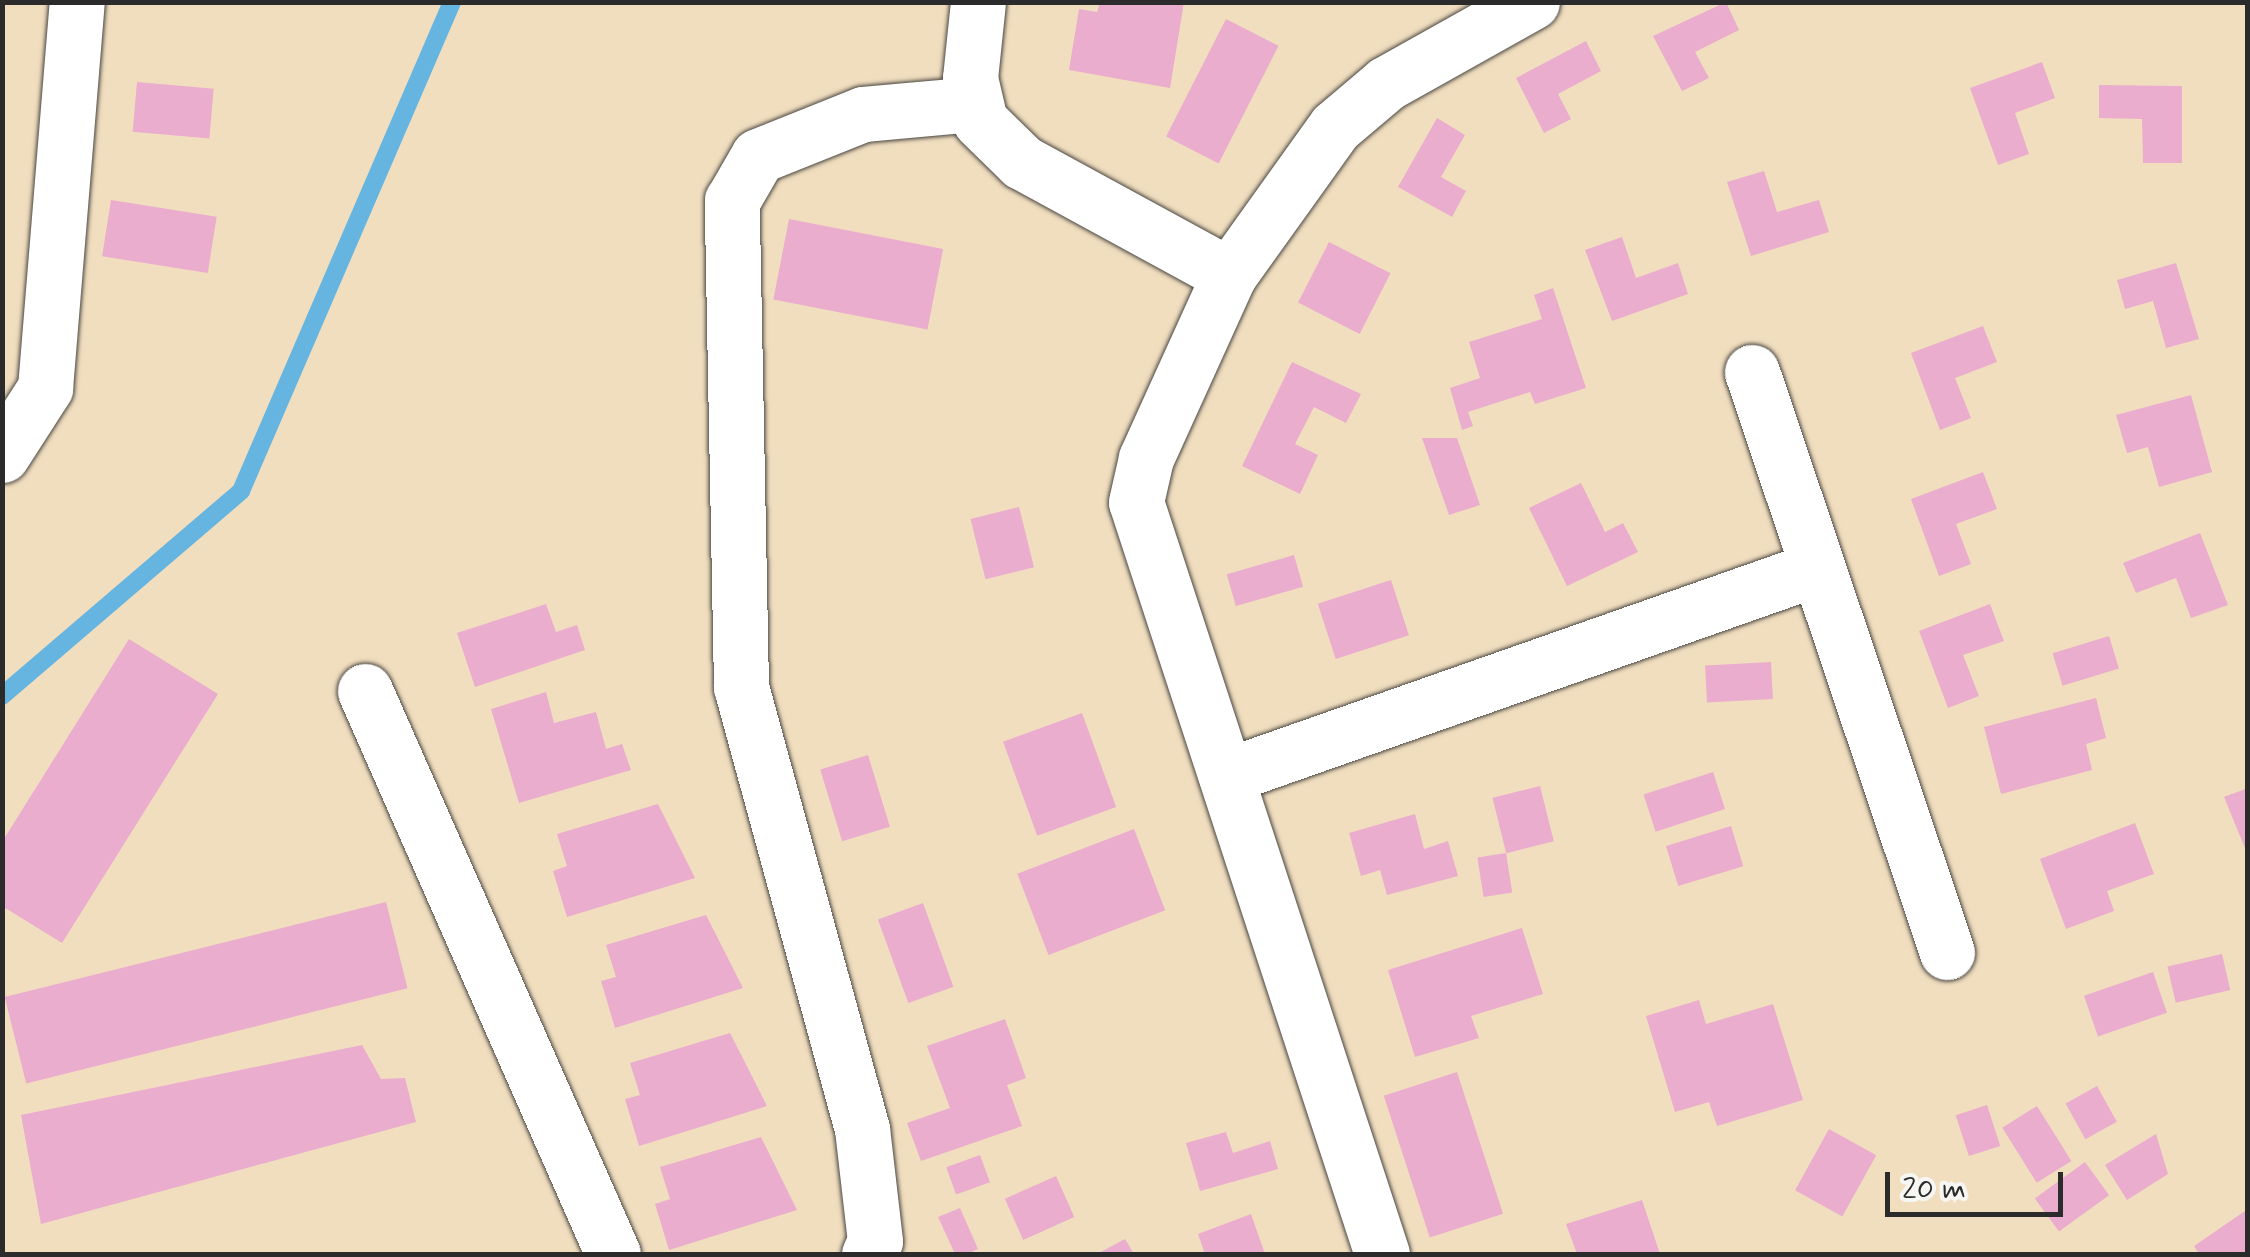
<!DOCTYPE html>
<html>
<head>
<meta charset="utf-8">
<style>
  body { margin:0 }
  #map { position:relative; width:2250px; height:1257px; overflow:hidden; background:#f1debf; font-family:Mynerve,sans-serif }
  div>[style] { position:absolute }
  .stream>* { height:18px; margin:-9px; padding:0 9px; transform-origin:9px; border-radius:9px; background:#66b5e0 }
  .building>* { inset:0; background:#eaadcd; transform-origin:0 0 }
  .roads { filter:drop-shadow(0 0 2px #494641) drop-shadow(0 0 2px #494641) }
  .minor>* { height:55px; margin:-27.5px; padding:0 27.5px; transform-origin:27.5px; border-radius:27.5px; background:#fff }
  span { translate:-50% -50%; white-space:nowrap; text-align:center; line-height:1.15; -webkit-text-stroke:8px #f6f6f2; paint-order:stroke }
  .frame { position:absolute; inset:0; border:5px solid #2b2b2b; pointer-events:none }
  .scale { position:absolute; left:1885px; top:1172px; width:178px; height:45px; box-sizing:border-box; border:5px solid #2b2b2b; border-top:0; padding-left:12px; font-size:30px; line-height:35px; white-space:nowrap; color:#2b2b2b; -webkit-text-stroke:8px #f6f6f2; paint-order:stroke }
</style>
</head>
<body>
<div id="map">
  <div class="stream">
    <div style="left:2px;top:696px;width:315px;rotate:-40.6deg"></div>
    <div style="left:241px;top:491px;width:533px;rotate:-66.66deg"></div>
  </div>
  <div class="building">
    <div style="clip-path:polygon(1100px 2px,1184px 2px,1170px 88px,1069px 70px,1079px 9px,1097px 12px)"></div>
    <div style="clip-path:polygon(1726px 2px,1739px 30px,1695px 52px,1709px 78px,1682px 91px,1653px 36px)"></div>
    <div style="left:1226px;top:19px;width:59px;height:132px;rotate:27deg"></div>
    <div style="clip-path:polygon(1586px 41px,1601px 71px,1558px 94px,1571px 119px,1544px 133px,1516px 78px)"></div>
    <div style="clip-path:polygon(2042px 62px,2055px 98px,2015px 113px,2029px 154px,1998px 165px,1970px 88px)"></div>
    <div style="left:137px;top:82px;width:77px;height:50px;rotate:5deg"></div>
    <div style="clip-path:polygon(2099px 85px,2182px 86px,2182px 163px,2143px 163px,2142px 119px,2099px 118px)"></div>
    <div style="clip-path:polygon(1437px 118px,1465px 135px,1441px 177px,1466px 191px,1452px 217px,1398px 187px)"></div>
    <div style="clip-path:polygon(1764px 171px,1777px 212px,1819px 200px,1829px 232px,1751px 256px,1727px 182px)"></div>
    <div style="left:111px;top:200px;width:107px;height:57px;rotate:9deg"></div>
    <div style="left:789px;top:219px;width:157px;height:82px;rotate:11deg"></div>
    <div style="clip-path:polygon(1622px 237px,1636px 278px,1678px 263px,1688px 294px,1612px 321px,1585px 250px)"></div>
    <div style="left:1329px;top:242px;width:69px;height:68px;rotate:27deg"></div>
    <div style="clip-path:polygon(2176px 263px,2199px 339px,2166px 348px,2153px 301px,2125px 309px,2117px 280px)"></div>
    <div style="clip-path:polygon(1553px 288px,1586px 388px,1535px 404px,1530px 392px,1468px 412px,1473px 426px,1462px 430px,1450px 388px,1480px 378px,1469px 342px,1542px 319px,1534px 295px)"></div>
    <div style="clip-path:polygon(1983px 326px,1997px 362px,1955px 378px,1971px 418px,1940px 430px,1911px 353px)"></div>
    <div style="clip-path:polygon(1292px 362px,1361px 394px,1346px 423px,1314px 407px,1295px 444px,1318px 455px,1300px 494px,1242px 466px)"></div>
    <div style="clip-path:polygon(2191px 395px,2212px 472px,2159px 487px,2148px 447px,2127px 453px,2116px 415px)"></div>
    <div style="clip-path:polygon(1422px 438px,1457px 438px,1480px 505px,1449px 515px)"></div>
    <div style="clip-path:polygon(1983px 472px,1997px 509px,1956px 524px,1971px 564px,1939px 576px,1911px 499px)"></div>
    <div style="clip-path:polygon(1581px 483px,1605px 532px,1623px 523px,1638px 552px,1567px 586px,1529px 508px)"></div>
    <div style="left:1019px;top:507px;width:62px;height:50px;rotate:76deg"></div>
    <div style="clip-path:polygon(2200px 533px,2228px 605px,2191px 618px,2176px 578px,2136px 593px,2123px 563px)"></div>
    <div style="left:1294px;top:555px;width:33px;height:70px;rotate:74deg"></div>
    <div style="left:1391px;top:580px;width:58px;height:77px;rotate:72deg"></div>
    <div style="clip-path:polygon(546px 604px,556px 632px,577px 625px,585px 650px,475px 687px,457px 633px)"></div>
    <div style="clip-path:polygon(1990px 604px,2004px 641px,1963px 655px,1979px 696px,1948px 708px,1919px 631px)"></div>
    <div style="left:2109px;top:636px;width:34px;height:59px;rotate:73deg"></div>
    <div style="clip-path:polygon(129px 639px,218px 694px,62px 943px,2px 906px,2px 842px)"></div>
    <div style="left:1771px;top:662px;width:37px;height:66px;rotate:87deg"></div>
    <div style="clip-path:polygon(546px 692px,554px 723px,596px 712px,606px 749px,622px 744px,631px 770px,519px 803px,491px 709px)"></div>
    <div style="clip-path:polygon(2096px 698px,2106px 738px,2086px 744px,2092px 770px,2001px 794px,1984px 727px)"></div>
    <div style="left:1082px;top:713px;width:100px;height:84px;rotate:70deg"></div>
    <div style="left:868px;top:755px;width:75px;height:50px;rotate:73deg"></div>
    <div style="left:1713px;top:772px;width:39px;height:73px;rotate:72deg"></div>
    <div style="left:1540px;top:786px;width:57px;height:49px;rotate:76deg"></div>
    <div style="clip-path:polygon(2248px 788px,2248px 853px,2247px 853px,2224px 797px)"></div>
    <div style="clip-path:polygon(658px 804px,695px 878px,567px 917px,553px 871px,567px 866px,557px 834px)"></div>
    <div style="clip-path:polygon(1415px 814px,1424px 849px,1448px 841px,1458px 876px,1387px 895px,1380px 870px,1361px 876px,1349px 833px)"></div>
    <div style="clip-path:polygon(2135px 823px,2154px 874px,2107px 891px,2114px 911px,2066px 929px,2040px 859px)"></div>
    <div style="left:1731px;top:826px;width:42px;height:68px;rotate:73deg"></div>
    <div style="left:1134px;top:829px;width:87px;height:125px;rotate:69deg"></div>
    <div style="left:1506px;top:853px;width:40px;height:29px;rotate:81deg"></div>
    <div style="left:386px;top:902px;width:89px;height:393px;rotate:76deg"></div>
    <div style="left:923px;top:903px;width:89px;height:48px;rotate:70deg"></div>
    <div style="clip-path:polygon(706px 915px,743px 988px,615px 1028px,601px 981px,616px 977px,606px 945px)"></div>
    <div style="clip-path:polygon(1522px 928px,1543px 994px,1471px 1016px,1479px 1038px,1415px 1057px,1388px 970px)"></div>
    <div style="left:2222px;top:954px;width:37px;height:56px;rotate:77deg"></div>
    <div style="left:2153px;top:972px;width:43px;height:73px;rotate:71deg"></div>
    <div style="clip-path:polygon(1699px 1000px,1706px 1024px,1773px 1004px,1803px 1100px,1717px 1126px,1709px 1102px,1675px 1112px,1646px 1016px)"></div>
    <div style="clip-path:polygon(1005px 1019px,1026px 1078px,1007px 1085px,1022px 1126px,921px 1161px,907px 1123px,950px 1108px,927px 1046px)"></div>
    <div style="clip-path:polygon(730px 1033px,767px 1106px,639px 1146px,625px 1099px,640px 1095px,630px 1063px)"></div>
    <div style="clip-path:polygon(362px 1045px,381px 1079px,405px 1078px,416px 1122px,41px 1224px,21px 1115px)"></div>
    <div style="left:1457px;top:1072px;width:149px;height:77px;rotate:72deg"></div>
    <div style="left:2097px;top:1086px;width:41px;height:36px;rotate:61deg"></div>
    <div style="left:1987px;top:1105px;width:43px;height:33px;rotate:72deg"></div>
    <div style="left:2037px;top:1106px;width:65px;height:41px;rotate:58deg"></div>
    <div style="left:1829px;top:1129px;width:54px;height:70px;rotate:29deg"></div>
    <div style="clip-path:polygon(1226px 1132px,1233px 1153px,1270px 1141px,1278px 1169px,1200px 1191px,1186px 1143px)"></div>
    <div style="clip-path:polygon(2156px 1134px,2168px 1174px,2127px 1200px,2105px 1165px)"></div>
    <div style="clip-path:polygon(761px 1137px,797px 1210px,669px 1250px,655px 1204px,670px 1199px,660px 1167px)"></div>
    <div style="left:980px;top:1155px;width:29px;height:36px;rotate:70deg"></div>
    <div style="left:2085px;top:1162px;width:41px;height:62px;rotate:54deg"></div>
    <div style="left:1056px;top:1176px;width:45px;height:56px;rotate:66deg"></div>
    <div style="clip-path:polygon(1642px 1200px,1660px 1254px,1577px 1254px,1566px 1224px)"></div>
    <div style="clip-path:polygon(960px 1208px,978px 1249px,967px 1254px,955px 1254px,938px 1217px)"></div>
    <div style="clip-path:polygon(2245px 1211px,2248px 1254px,2199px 1254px,2194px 1246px)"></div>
    <div style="clip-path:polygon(1251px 1214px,1265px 1254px,1205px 1254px,1198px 1234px)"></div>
    <div style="clip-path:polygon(1125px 1239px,1134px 1254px,1097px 1254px)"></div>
  </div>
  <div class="roads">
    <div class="minor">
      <div style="left:978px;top:2px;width:76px;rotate:96deg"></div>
      <div style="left:970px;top:78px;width:44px;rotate:76.9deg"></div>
      <div style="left:980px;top:121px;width:59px;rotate:44.3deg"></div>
      <div style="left:1022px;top:162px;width:236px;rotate:28.6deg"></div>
      <div style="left:1752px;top:372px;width:612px;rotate:71.42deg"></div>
      <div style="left:2px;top:455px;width:80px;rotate:-57.3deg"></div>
      <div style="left:45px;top:388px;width:387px;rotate:-85.3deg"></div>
      <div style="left:365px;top:691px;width:615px;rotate:66.23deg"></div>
      <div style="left:1226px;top:776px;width:627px;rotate:-19.36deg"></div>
      <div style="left:869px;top:1254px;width:14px;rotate:-65deg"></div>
      <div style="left:875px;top:1241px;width:113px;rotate:-96.6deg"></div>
      <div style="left:862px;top:1129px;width:458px;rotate:-105.3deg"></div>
      <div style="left:741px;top:687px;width:486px;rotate:-91.1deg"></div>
      <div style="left:732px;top:201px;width:52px;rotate:-60deg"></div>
      <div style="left:758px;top:156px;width:113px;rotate:-21.8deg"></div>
      <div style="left:863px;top:114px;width:113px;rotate:-5.1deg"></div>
      <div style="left:1382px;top:1254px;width:791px;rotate:-108.11deg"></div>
      <div style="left:1136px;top:502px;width:45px;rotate:-77.2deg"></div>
      <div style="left:1146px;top:458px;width:201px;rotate:-65.6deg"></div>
      <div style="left:1229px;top:275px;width:182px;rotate:-54.4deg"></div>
      <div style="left:1335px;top:127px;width:68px;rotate:-40.2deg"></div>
      <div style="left:1387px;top:83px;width:166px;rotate:-29.2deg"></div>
    </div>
  </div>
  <div class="frame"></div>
  <div class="scale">20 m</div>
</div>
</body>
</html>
